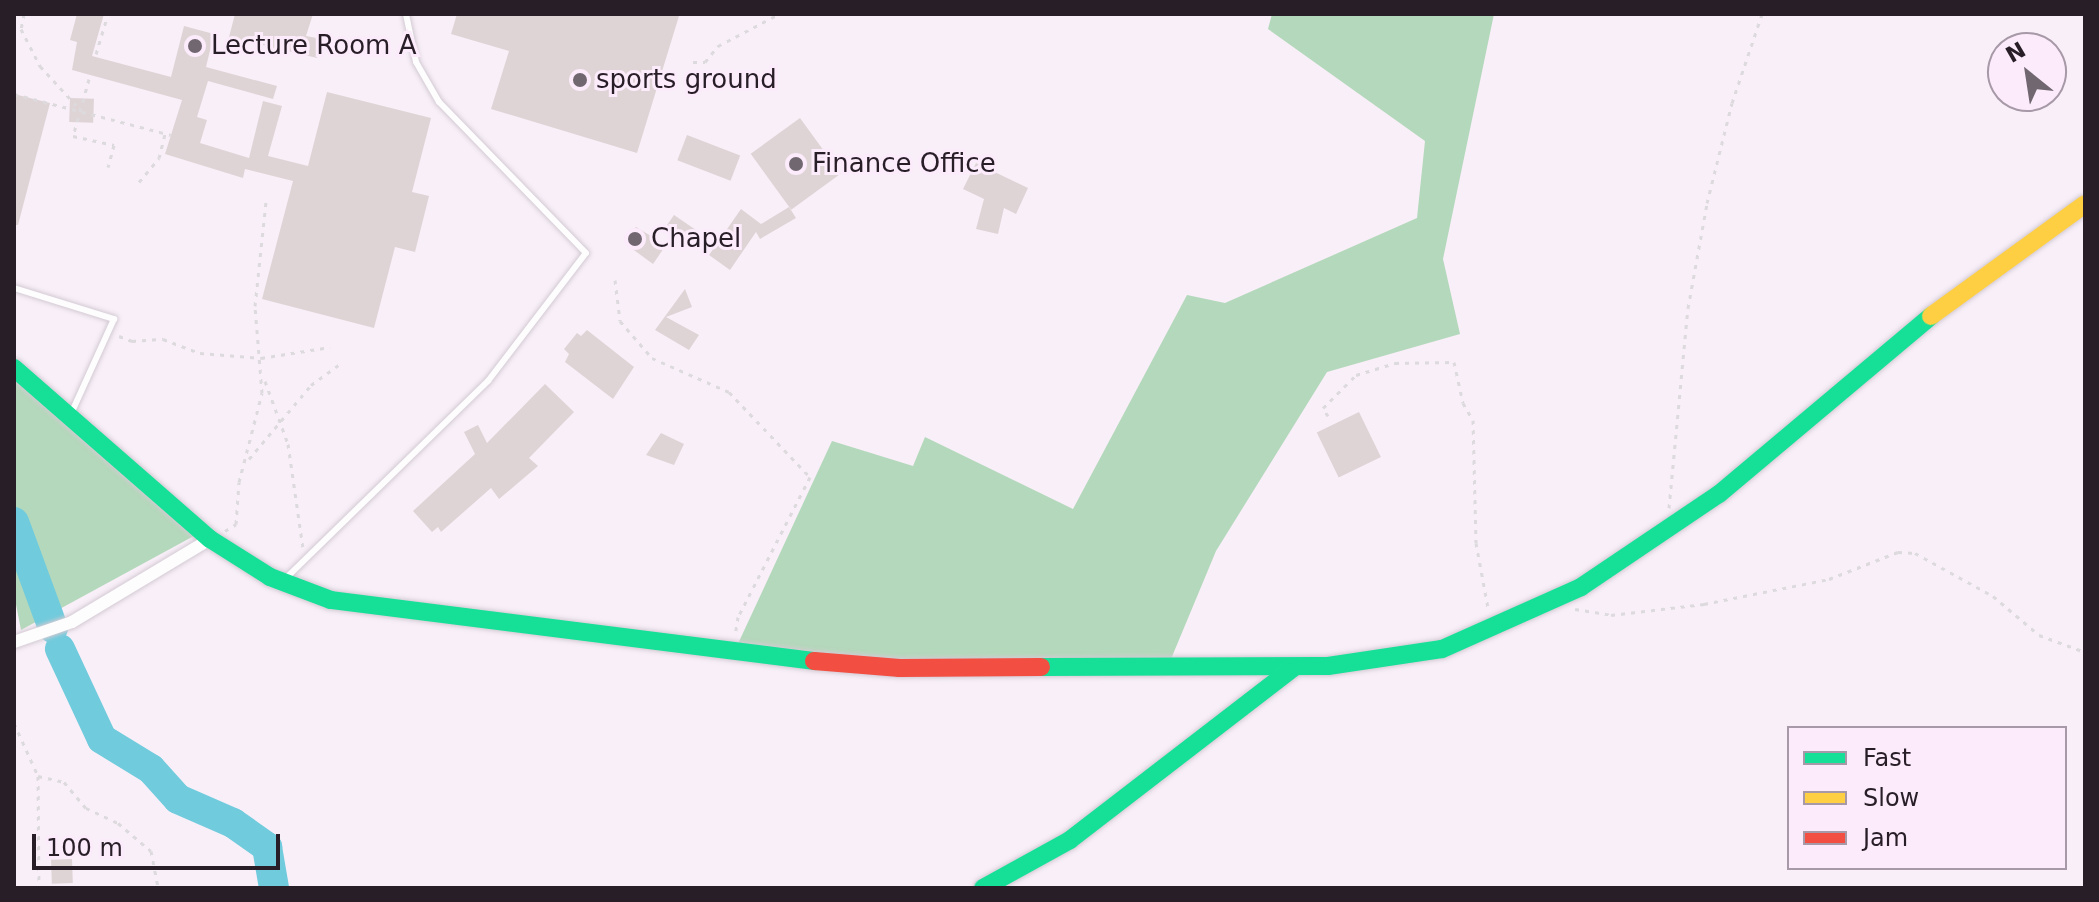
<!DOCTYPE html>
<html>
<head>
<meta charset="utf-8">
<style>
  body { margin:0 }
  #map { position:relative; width:2099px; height:902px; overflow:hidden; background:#f8eff8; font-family:"DejaVu Sans",sans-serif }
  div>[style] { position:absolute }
  .forest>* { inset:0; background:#b4d8bb }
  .river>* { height:30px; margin:-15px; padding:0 15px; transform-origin:15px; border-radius:15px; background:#70cbdd }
  .building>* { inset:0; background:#dfd4d5; transform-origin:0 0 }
  .path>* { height:3px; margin-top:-1.5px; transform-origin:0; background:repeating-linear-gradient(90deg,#dddadd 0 4px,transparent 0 10px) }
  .roads { filter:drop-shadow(0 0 2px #d3cad3) drop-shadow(0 0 2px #d3cad3) }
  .lane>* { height:6px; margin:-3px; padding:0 3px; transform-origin:3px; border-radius:3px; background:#fefdfe }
  .street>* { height:12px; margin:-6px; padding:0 6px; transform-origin:6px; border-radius:6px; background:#fefdfe }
  .fast>* { height:18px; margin:-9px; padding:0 9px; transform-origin:9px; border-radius:9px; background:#16e098 }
  .slow>* { height:18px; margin:-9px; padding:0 9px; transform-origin:9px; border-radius:9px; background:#ffcf43 }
  .jam>* { height:18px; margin:-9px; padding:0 9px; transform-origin:9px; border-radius:9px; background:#f24e42 }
  .dots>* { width:22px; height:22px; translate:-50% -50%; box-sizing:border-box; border:4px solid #fcebfb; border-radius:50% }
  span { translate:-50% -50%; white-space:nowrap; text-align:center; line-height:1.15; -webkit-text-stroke:6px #fcebfb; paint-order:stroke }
  .poi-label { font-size:26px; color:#281e28 }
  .left { translate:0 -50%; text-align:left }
  .frame { position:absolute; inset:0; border:16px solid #281e28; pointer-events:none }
  .legend { position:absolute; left:1787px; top:726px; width:280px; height:144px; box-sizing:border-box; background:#fcebfb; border:2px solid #a799a7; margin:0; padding:10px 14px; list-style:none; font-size:24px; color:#281e28 }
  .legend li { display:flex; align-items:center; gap:16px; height:40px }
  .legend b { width:40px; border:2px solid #a799a7 }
  .north { position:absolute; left:1987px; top:32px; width:80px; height:80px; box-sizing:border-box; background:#fcebfb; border:2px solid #a799a7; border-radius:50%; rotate:330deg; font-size:22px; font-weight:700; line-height:32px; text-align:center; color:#281e28 }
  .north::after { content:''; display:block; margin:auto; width:28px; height:36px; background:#716771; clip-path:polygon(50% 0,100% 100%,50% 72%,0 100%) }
  .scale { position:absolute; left:32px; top:834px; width:248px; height:36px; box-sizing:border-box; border:4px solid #281e28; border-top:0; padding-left:10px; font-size:24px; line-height:28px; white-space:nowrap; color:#281e28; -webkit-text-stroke:6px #fcebfb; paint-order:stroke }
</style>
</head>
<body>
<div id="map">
  <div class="forest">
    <div style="clip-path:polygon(1272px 14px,1494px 14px,1443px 259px,1460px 334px,1327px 372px,1216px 551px,1171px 659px,898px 665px,736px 648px,832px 441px,913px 466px,925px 437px,1073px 509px,1187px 295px,1225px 303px,1417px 218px,1425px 141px,1268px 29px)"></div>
    <div style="clip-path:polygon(14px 372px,203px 531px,21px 630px,14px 594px)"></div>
  </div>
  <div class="river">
    <div style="left:14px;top:522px;width:113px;rotate:69.8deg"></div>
    <div style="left:60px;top:649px;width:99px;rotate:65deg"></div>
    <div style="left:102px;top:739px;width:57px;rotate:31.5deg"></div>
    <div style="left:151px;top:769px;width:40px;rotate:48deg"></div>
    <div style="left:178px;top:799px;width:60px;rotate:23.6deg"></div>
    <div style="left:233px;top:823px;width:42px;rotate:35.2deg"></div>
    <div style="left:267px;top:847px;width:42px;rotate:80.3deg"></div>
  </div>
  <div class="building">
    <div style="clip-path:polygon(77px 14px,104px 14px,92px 56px,171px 77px,184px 26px,214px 34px,206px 67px,277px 86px,273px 99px,208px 81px,197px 117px,207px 120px,200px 143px,249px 158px,263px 101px,282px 106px,268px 156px,308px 166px,327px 92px,431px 118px,412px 192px,429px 196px,415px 252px,395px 247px,374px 328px,262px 299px,293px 181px,245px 169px,243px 178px,165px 154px,182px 100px,72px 70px,77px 42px,70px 40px)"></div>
    <div style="clip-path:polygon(235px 14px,313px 14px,306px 36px,322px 39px,317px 58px,229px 37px)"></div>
    <div style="clip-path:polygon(457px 14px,679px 16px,637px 153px,491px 109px,509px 51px,451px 34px)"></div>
    <div style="clip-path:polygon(14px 94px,50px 103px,18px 225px,14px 225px)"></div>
    <div style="left:70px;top:98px;width:24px;height:24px;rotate:2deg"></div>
    <div style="left:800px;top:118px;width:69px;height:61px;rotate:54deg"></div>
    <div style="left:687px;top:135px;width:57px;height:27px;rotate:21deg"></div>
    <div style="clip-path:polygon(976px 163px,1028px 188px,1016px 214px,1004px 208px,998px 234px,976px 229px,984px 199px,963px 189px)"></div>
    <div style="clip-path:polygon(789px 207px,796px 218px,760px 239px,756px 232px,730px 270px,709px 255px,741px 209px,761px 224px)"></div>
    <div style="clip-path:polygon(674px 215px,696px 230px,689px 241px,665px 228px)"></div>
    <div style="clip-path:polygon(636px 227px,666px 245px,653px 264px,627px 245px,624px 237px)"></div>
    <div style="clip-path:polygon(685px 289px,692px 307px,666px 317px,699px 335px,689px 350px,655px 330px)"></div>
    <div style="clip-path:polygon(587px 330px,634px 367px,613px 399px,565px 362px,569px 354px,564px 349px,577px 333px,581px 336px)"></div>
    <div style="clip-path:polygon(545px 384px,574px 412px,529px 458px,538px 466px,499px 499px,491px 488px,441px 532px,438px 527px,432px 532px,413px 511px,475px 454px,464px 432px,478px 425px,487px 443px)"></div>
    <div style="left:1359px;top:412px;width:50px;height:47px;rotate:64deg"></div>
    <div style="clip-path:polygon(661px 433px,684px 444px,674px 465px,646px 455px)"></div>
    <div style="left:72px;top:859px;width:24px;height:21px;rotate:88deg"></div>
  </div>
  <div class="path">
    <div style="left:24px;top:14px;width:15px;rotate:101deg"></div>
    <div style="left:21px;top:29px;width:42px;rotate:62.8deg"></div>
    <div style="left:40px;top:66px;width:53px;rotate:47.3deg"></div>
    <div style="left:96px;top:54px;width:42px;rotate:-73.3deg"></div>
    <div style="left:693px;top:62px;width:12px"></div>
    <div style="left:705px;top:62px;width:21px;rotate:-51deg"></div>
    <div style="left:718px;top:46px;width:69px;rotate:-27.7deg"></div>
    <div style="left:89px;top:79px;width:59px;rotate:105.7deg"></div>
    <div style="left:73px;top:136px;width:42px;rotate:12.4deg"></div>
    <div style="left:114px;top:145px;width:23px;rotate:105deg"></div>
    <div style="left:14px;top:94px;width:162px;rotate:14.6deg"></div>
    <div style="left:139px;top:182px;width:31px;rotate:-50deg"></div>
    <div style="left:159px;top:158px;width:25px;rotate:-76deg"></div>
    <div style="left:615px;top:280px;width:41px;rotate:83deg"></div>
    <div style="left:620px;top:321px;width:49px;rotate:49.1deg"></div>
    <div style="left:652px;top:358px;width:84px;rotate:23.8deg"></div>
    <div style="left:729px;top:392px;width:117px;rotate:46.4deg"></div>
    <div style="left:810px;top:477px;width:157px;rotate:117.2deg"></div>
    <div style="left:738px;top:617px;width:19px;rotate:99deg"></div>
    <div style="left:119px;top:336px;width:14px;rotate:21deg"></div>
    <div style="left:132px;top:341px;width:31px;rotate:-4deg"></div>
    <div style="left:163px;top:339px;width:40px;rotate:21deg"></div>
    <div style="left:200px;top:353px;width:61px;rotate:4.7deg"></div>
    <div style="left:261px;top:358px;width:70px;rotate:-9.1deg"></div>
    <div style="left:265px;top:381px;width:67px;rotate:69.9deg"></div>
    <div style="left:288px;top:444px;width:105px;rotate:81.8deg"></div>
    <div style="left:1328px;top:416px;width:9px;rotate:-122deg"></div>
    <div style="left:1323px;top:408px;width:47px;rotate:-45deg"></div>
    <div style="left:1356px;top:375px;width:41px;rotate:-17.1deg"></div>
    <div style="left:1395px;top:363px;width:59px;rotate:-1deg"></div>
    <div style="left:1454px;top:362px;width:42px;rotate:77.6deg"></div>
    <div style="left:1463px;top:403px;width:20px;rotate:60deg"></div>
    <div style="left:1473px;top:420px;width:123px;rotate:88.6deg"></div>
    <div style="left:1476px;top:543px;width:66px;rotate:79.5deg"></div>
    <div style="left:249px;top:459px;width:97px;rotate:-50deg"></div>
    <div style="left:311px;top:385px;width:36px;rotate:-36deg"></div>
    <div style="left:1669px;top:508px;width:201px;rotate:-84.6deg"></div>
    <div style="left:1688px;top:308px;width:107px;rotate:-79.7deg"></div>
    <div style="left:1707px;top:203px;width:103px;rotate:-76deg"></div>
    <div style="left:1732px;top:103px;width:94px;rotate:-71.4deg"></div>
    <div style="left:225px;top:531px;width:13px;rotate:-32deg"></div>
    <div style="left:236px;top:524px;width:42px;rotate:-85.9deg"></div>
    <div style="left:239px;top:482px;width:92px;rotate:-75.5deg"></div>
    <div style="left:262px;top:393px;width:87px;rotate:-94.6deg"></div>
    <div style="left:255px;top:306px;width:106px;rotate:-84deg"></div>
    <div style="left:1575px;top:609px;width:36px;rotate:9deg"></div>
    <div style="left:1611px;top:615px;width:94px;rotate:-6.7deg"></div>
    <div style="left:1704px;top:604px;width:127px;rotate:-11.3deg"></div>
    <div style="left:1829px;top:579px;width:74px;rotate:-21.4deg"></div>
    <div style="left:1898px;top:552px;width:17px;rotate:3deg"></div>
    <div style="left:1915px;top:553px;width:89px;rotate:28.9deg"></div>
    <div style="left:1993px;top:596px;width:60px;rotate:40.3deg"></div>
    <div style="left:2039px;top:635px;width:49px;rotate:20.3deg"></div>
    <div style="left:14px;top:723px;width:58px;rotate:65.6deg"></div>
    <div style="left:38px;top:776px;width:27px;rotate:13deg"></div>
    <div style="left:64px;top:782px;width:34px;rotate:50deg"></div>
    <div style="left:86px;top:808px;width:35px;rotate:25deg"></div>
    <div style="left:118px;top:823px;width:43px;rotate:40.3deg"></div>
    <div style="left:151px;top:851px;width:38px;rotate:79deg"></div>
    <div style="left:38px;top:776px;width:112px;rotate:89.5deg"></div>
  </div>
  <div class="roads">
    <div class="lane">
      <div style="left:14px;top:288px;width:105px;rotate:17.2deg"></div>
      <div style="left:114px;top:319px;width:104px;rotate:114.4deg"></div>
      <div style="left:284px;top:580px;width:285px;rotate:-44.3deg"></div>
      <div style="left:488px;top:381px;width:161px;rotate:-52.6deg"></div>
      <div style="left:586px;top:253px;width:211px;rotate:-134.2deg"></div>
      <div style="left:439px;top:102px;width:46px;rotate:-119.9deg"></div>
      <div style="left:416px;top:62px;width:49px;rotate:-101.8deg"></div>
    </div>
    <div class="street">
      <div style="left:14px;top:642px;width:61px;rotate:-19deg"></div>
      <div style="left:72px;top:622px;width:161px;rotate:-31deg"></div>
    </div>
    <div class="fast">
      <div style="left:14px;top:368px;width:260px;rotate:41.1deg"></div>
      <div style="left:210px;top:539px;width:71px;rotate:32.3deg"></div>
      <div style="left:270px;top:577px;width:65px;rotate:20.7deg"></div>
      <div style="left:331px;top:600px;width:487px;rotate:7.2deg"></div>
      <div style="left:1041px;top:667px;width:287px;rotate:-0.2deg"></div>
      <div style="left:1328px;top:666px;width:115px;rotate:-8.5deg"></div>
      <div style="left:1442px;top:649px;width:152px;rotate:-24deg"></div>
      <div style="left:1581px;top:587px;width:166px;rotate:-34deg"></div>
      <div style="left:1719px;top:494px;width:277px;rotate:-40deg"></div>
      <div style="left:983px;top:888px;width:99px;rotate:-28.9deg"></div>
      <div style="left:1070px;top:840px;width:284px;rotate:-37.6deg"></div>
    </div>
    <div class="slow">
      <div style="left:1931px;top:316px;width:190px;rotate:-36deg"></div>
    </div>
    <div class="jam">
      <div style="left:814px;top:661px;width:86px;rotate:4.7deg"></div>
      <div style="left:900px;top:668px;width:141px;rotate:-0.4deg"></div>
    </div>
  </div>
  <div class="dots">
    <div style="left:195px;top:46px;background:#716771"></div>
    <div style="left:580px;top:80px;background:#716771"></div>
    <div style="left:796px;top:164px;background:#716771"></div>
    <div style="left:635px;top:239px;background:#716771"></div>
  </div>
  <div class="poi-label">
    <span class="left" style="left:211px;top:46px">Lecture Room A</span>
    <span class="left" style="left:596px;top:80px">sports ground</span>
    <span class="left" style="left:812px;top:164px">Finance Office</span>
    <span class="left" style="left:651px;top:239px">Chapel</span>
  </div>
  <div class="frame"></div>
  <ul class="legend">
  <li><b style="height:10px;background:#16e098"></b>Fast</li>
  <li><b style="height:10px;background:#ffcf43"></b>Slow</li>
  <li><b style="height:10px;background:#f24e42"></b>Jam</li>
  </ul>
  <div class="north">N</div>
  <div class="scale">100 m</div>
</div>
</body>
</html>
